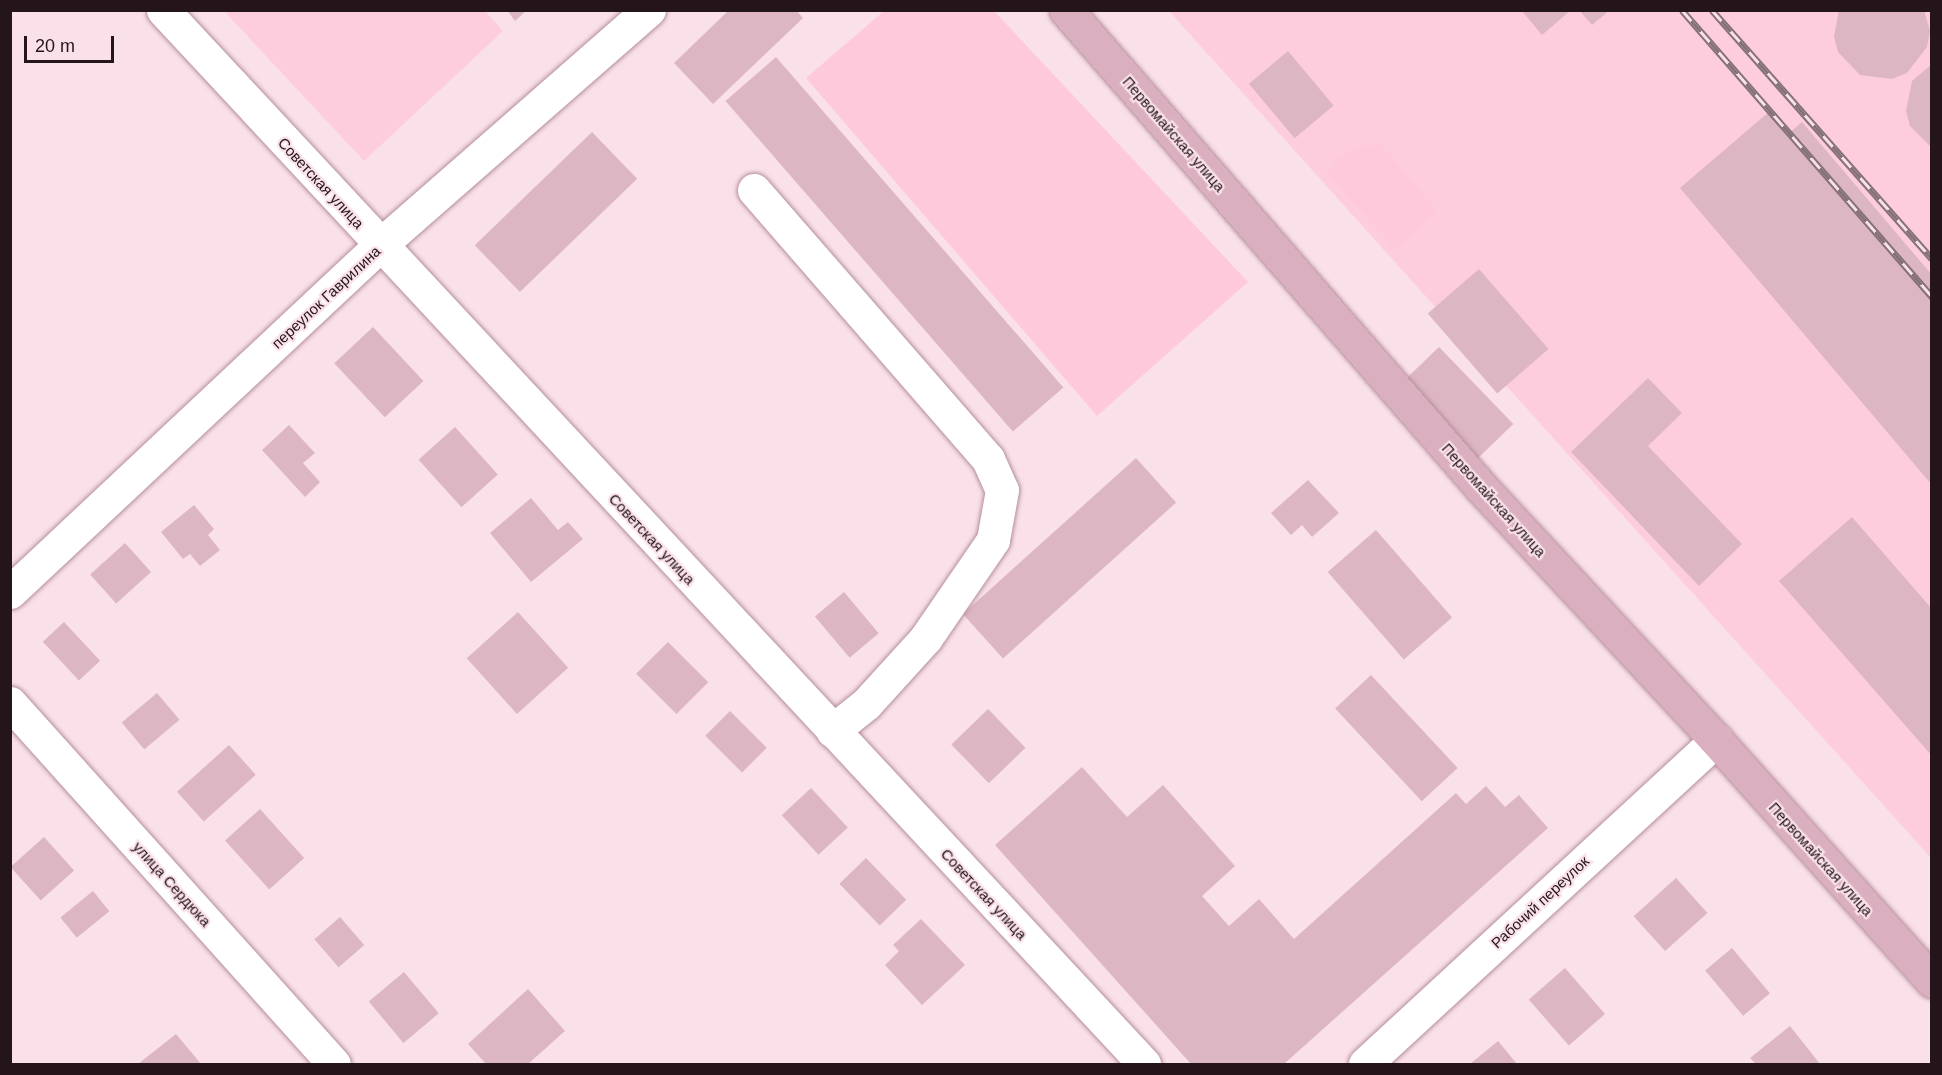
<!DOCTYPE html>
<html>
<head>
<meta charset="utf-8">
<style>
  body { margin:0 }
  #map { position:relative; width:1942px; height:1075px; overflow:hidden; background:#fae1e9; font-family:Helvetica,sans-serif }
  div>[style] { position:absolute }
  .built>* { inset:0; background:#fecddd }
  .green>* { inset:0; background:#fec9db }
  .building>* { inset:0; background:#ddb6c3; transform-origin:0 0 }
  .roads { filter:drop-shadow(0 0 2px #b58f9c) drop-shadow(0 0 2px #b58f9c) }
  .minor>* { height:33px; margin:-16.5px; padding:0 16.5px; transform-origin:16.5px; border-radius:16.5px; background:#fff }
  .major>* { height:33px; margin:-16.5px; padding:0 16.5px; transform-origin:16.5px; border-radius:16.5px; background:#daafbf }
  .rail>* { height:7px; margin-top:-3.5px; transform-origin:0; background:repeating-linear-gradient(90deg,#fae1e9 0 14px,#857278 0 28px); box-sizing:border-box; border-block:2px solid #857278 }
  span { translate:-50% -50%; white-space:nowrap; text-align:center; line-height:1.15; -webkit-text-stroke:4.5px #fae1e9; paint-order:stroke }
  .street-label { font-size:15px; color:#23151a }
  .frame { position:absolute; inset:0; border:12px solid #23151a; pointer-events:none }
  .scale { position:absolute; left:24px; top:36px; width:90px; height:27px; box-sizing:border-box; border:3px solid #23151a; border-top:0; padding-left:8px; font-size:18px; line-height:21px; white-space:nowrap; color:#23151a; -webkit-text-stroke:4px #fae1e9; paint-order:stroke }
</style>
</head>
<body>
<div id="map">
  <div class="built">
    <div style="clip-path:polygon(224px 11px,485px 11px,503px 31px,364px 161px)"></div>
    <div style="clip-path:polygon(1169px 11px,1931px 11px,1931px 858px)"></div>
  </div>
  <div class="green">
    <div style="clip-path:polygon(884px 11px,994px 11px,1248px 282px,1097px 416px,806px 78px)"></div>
    <div style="clip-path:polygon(1381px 144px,1437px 210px,1396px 250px,1327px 174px,1338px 158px,1356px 148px)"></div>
  </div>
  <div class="building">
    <div style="clip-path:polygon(507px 10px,527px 10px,515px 21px)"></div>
    <div style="clip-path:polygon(729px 10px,796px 10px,803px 18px,713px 104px,674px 63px)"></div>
    <div style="clip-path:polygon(1521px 10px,1571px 10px,1542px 35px)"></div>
    <div style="clip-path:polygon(1579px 10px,1610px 10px,1592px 25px)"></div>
    <div style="clip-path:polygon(1839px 10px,1924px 10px,1930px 31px,1927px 47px,1907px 73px,1892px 79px,1860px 75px,1838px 52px,1834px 37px)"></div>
    <div style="left:1288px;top:51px;width:71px;height:51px;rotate:50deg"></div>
    <div style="left:776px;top:57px;width:438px;height:67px;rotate:49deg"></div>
    <div style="clip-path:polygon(1932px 64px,1932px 148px,1910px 126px,1906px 111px,1912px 81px)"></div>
    <div style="clip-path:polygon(1770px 111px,1789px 133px,1802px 122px,1932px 275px,1932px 485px,1680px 188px)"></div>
    <div style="left:592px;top:132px;width:65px;height:163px;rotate:46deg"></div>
    <div style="left:1479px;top:269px;width:106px;height:68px;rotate:49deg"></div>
    <div style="left:373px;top:327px;width:74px;height:53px;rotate:47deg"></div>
    <div style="left:1439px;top:347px;width:107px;height:57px;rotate:46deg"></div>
    <div style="clip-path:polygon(1648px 378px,1682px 413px,1648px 446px,1742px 544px,1699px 586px,1571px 452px)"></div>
    <div style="clip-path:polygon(289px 425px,315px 453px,303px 463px,320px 482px,305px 497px,262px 450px)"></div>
    <div style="left:455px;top:427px;width:64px;height:49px;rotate:48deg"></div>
    <div style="left:1136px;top:458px;width:60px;height:233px;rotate:48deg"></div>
    <div style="clip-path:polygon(1308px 480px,1339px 513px,1312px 537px,1302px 525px,1291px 535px,1271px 513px)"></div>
    <div style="clip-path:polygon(531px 498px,558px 530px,568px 522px,583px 539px,531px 582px,490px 533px)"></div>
    <div style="clip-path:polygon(194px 505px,214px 529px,208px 535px,220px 550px,200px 566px,190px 554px,183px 559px,161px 532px)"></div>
    <div style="clip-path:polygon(1852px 517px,1932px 609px,1932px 756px,1779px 581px)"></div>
    <div style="left:1376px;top:530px;width:116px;height:64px;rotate:49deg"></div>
    <div style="left:125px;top:543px;width:39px;height:47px;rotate:48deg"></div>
    <div style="left:844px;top:592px;width:54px;height:38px;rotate:50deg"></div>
    <div style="left:518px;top:612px;width:75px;height:69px;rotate:48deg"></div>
    <div style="left:64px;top:622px;width:53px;height:29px;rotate:47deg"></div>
    <div style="left:668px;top:642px;width:57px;height:45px;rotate:45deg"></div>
    <div style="left:1371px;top:675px;width:127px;height:49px;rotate:47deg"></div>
    <div style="left:157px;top:693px;width:35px;height:46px;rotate:50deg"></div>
    <div style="left:988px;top:709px;width:54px;height:51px;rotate:46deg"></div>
    <div style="left:730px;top:711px;width:52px;height:35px;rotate:45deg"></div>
    <div style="left:229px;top:745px;width:40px;height:70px;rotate:48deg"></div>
    <div style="clip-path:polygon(1082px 767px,1127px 817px,1163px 785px,1235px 866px,1202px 896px,1229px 926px,1259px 899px,1294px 939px,1456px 793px,1466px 804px,1486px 786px,1505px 807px,1519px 795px,1548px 828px,1284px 1064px,1191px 1064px,995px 845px)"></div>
    <div style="left:811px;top:788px;width:54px;height:40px;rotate:47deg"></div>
    <div style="left:260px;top:809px;width:66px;height:47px;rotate:48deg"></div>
    <div style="left:44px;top:837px;width:45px;height:45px;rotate:48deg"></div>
    <div style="left:866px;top:858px;width:58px;height:37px;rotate:46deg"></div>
    <div style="left:1676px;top:878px;width:47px;height:57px;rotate:48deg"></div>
    <div style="left:93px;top:891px;width:26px;height:42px;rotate:51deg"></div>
    <div style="left:340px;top:917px;width:37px;height:34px;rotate:49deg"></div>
    <div style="clip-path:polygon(921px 919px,965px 965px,922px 1005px,885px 965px,899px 951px,893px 945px)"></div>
    <div style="left:1732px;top:948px;width:59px;height:35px;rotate:50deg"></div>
    <div style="left:1565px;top:968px;width:61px;height:48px;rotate:49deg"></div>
    <div style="left:404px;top:972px;width:54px;height:46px;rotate:50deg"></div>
    <div style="clip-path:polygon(528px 989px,565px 1031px,528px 1064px,486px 1064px,468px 1044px)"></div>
    <div style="clip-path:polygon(1790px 1026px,1820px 1064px,1756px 1064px,1750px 1058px)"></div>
    <div style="clip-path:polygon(176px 1034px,201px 1064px,138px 1064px)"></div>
    <div style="clip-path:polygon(1498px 1041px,1517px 1064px,1470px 1064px)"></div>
  </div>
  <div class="roads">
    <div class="minor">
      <div style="left:163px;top:10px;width:1440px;rotate:47.05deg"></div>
      <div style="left:754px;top:190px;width:357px;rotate:49deg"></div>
      <div style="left:988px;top:459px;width:34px;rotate:66deg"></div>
      <div style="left:1002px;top:490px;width:51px;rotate:100.2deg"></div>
      <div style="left:993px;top:540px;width:119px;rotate:124.4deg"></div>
      <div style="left:926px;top:638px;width:89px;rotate:132.3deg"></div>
      <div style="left:866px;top:704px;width:43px;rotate:141.5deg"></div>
      <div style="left:10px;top:592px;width:506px;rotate:-43.16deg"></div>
      <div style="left:379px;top:246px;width:359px;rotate:-41.2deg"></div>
      <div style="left:10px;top:703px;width:485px;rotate:48.1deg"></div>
      <div style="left:1365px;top:1064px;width:478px;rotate:-42.7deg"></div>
    </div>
    <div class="major">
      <div style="left:1066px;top:10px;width:631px;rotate:48.98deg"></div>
      <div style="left:1480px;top:486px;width:347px;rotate:47.1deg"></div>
      <div style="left:1716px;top:740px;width:324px;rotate:48.1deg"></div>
    </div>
  </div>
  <div class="rail">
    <div style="left:1682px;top:10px;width:381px;rotate:48.9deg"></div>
    <div style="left:1712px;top:10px;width:332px;rotate:48.5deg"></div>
  </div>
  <div class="street-label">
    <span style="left:1174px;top:134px;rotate:49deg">Первомайская улица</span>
    <span style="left:321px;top:183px;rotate:47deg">Советская улица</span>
    <span style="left:326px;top:297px;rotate:-43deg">переулок Гаврилина</span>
    <span style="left:1494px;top:500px;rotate:48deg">Первомайская улица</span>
    <span style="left:652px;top:539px;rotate:47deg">Советская улица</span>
    <span style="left:1821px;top:859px;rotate:48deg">Первомайская улица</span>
    <span style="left:172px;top:884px;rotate:48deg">улица Сердюка</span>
    <span style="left:984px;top:894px;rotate:47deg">Советская улица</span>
    <span style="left:1540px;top:902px;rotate:-43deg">Рабочий переулок</span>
  </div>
  <div class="frame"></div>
  <div class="scale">20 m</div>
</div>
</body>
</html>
